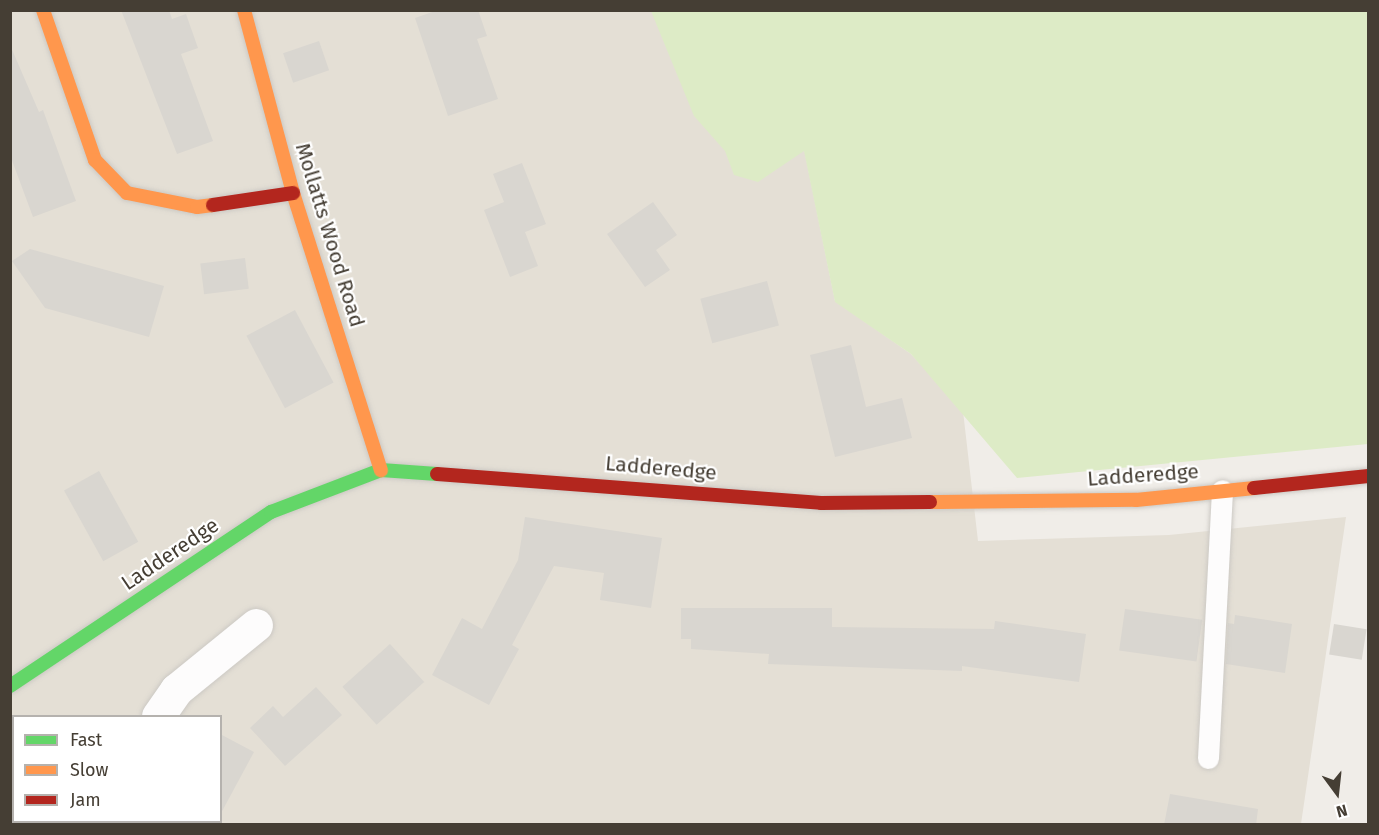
<!DOCTYPE html>
<html>
<head>
<meta charset="utf-8">
<style>
  body { margin:0 }
  #map { position:relative; width:1379px; height:835px; overflow:hidden; background:#f0ede8; font-family:"Fira Sans",sans-serif }
  div>[style] { position:absolute }
  .residential>* { inset:0; background:#e4dfd5 }
  .green>* { inset:0; background:#ddebc6 }
  .building>* { inset:0; background:#d9d6d0; transform-origin:0 0 }
  .roads { filter:drop-shadow(0 0 2px #ccc9c4) drop-shadow(0 0 2px #ccc9c4) }
  .lane>* { height:21px; margin:-10.5px; padding:0 10.5px; transform-origin:10.5px; border-radius:10.5px; background:#fdfcfc }
  .street>* { height:33px; margin:-16.5px; padding:0 16.5px; transform-origin:16.5px; border-radius:16.5px; background:#fdfcfc }
  .fast>* { height:14px; margin:-7px; padding:0 7px; transform-origin:7px; border-radius:7px; background:#63d668 }
  .slow>* { height:14px; margin:-7px; padding:0 7px; transform-origin:7px; border-radius:7px; background:#ff974d }
  .jam>* { height:14px; margin:-7px; padding:0 7px; transform-origin:7px; border-radius:7px; background:#b3261e }
  span { translate:-50% -50%; white-space:nowrap; text-align:center; line-height:1.15; -webkit-text-stroke:4.5px #fff; paint-order:stroke }
  .street-label { font-size:21px; color:#453e34 }
  .frame { position:absolute; inset:0; border:12px solid #453e34; pointer-events:none }
  .legend { position:absolute; left:12px; top:715px; width:210px; height:108px; box-sizing:border-box; background:#fff; border:2px solid #b5b2ae; margin:0; padding:8px 10px; list-style:none; font-size:18px; color:#453e34 }
  .legend li { display:flex; align-items:center; gap:12px; height:30px }
  .legend b { width:30px; border:2px solid #b5b2ae }
  .north { position:absolute; left:1307px; top:763px; width:60px; height:60px; -webkit-text-stroke:4px #fff; paint-order:stroke; rotate:165deg; font-size:16px; font-weight:700; line-height:24px; text-align:center; color:#453e34 }
  .north::after { content:''; display:block; margin:auto; width:21px; height:27px; background:#453e34; clip-path:polygon(50% 0,100% 100%,50% 72%,0 100%) }
</style>
</head>
<body>
<div id="map">
  <div class="residential">
    <div style="clip-path:polygon(evenodd,10px 11px,776px 11px,835px 301px,911px 354px,963px 411px,978px 541px,1169px 535px,1346px 517px,1301px 824px,11px 824px,10px 11px,14px 716px,220px 716px,220px 822px,14px 822px,14px 716px)"></div>
  </div>
  <div class="green">
    <div style="clip-path:polygon(651px 11px,1368px 11px,1368px 444px,1017px 478px,911px 354px,835px 302px,804px 151px,758px 182px,734px 175px,725px 151px,694px 116px)"></div>
  </div>
  <div class="building">
    <div style="clip-path:polygon(121px 10px,169px 10px,172px 19px,186px 14px,198px 48px,181px 54px,213px 141px,177px 154px)"></div>
    <div style="clip-path:polygon(438px 10px,478px 10px,487px 36px,477px 39px,498px 99px,448px 116px,415px 18px)"></div>
    <div style="left:319px;top:41px;width:31px;height:38px;rotate:71deg"></div>
    <div style="clip-path:polygon(10px 45px,39px 112px,43px 110px,76px 201px,33px 217px,10px 155px)"></div>
    <div style="clip-path:polygon(522px 163px,546px 224px,525px 232px,538px 266px,510px 277px,484px 210px,504px 202px,493px 174px)"></div>
    <div style="clip-path:polygon(653px 202px,677px 235px,656px 250px,670px 270px,645px 287px,607px 234px)"></div>
    <div style="clip-path:polygon(30px 249px,164px 286px,149px 337px,45px 308px,12px 261px)"></div>
    <div style="left:245px;top:258px;width:31px;height:45px;rotate:83deg"></div>
    <div style="left:767px;top:281px;width:46px;height:69px;rotate:75deg"></div>
    <div style="left:295px;top:310px;width:82px;height:55px;rotate:62deg"></div>
    <div style="clip-path:polygon(851px 345px,866px 407px,902px 398px,912px 438px,835px 457px,810px 355px)"></div>
    <div style="left:99px;top:471px;width:81px;height:40px;rotate:61deg"></div>
    <div style="clip-path:polygon(525px 517px,662px 538px,651px 608px,600px 600px,604px 573px,554px 566px,512px 645px,519px 649px,489px 705px,432px 675px,462px 618px,482px 629px,518px 560px)"></div>
    <div style="clip-path:polygon(681px 608px,832px 608px,832px 627px,994px 629px,995px 621px,1086px 634px,1079px 682px,962px 666px,962px 671px,768px 664px,769px 654px,691px 649px,691px 639px,681px 639px)"></div>
    <div style="left:1125px;top:609px;width:78px;height:42px;rotate:8deg"></div>
    <div style="clip-path:polygon(1235px 615px,1292px 624px,1285px 673px,1226px 664px,1228px 623px,1234px 624px)"></div>
    <div style="left:1334px;top:624px;width:33px;height:31px;rotate:9deg"></div>
    <div style="left:390px;top:644px;width:51px;height:64px;rotate:48deg"></div>
    <div style="clip-path:polygon(316px 687px,342px 715px,285px 766px,250px 728px,273px 706px,283px 717px)"></div>
    <div style="clip-path:polygon(220px 734px,254px 752px,220px 815px)"></div>
    <div style="clip-path:polygon(1170px 794px,1258px 809px,1256px 825px,1164px 825px)"></div>
  </div>
  <div class="roads">
    <div class="lane">
      <div style="left:1208px;top:758px;width:268px;rotate:-87deg"></div>
    </div>
    <div class="street">
      <div style="left:158px;top:716px;width:32px;rotate:-55deg"></div>
      <div style="left:176px;top:690px;width:103px;rotate:-39.1deg"></div>
      <div style="left:97px;top:824px;width:2px;rotate:-90deg"></div>
    </div>
    <div class="fast">
      <div style="left:10px;top:686px;width:314px;rotate:-33.7deg"></div>
      <div style="left:271px;top:512px;width:118px;rotate:-20.9deg"></div>
      <div style="left:381px;top:470px;width:56px;rotate:4.1deg"></div>
    </div>
    <div class="slow">
      <div style="left:43px;top:10px;width:159px;rotate:70.9deg"></div>
      <div style="left:95px;top:160px;width:46px;rotate:45.9deg"></div>
      <div style="left:127px;top:193px;width:71px;rotate:11.3deg"></div>
      <div style="left:197px;top:207px;width:16px;rotate:-7deg"></div>
      <div style="left:244px;top:10px;width:189px;rotate:75deg"></div>
      <div style="left:293px;top:193px;width:291px;rotate:72.4deg"></div>
      <div style="left:930px;top:502px;width:206px;rotate:-0.6deg"></div>
      <div style="left:1136px;top:500px;width:119px;rotate:-5.8deg"></div>
    </div>
    <div class="jam">
      <div style="left:213px;top:205px;width:81px;rotate:-8.5deg"></div>
      <div style="left:437px;top:474px;width:385px;rotate:4.3deg"></div>
      <div style="left:821px;top:503px;width:109px;rotate:-0.5deg"></div>
      <div style="left:1254px;top:488px;width:115px;rotate:-6deg"></div>
    </div>
  </div>
  <div class="street-label">
    <span style="left:330px;top:235px;rotate:73deg">Mollatts Wood Road</span>
    <span style="left:661px;top:468px;rotate:5deg">Ladderedge</span>
    <span style="left:1143px;top:475px;rotate:-4deg">Ladderedge</span>
    <span style="left:170px;top:554px;rotate:-34deg">Ladderedge</span>
  </div>
  <div class="frame"></div>
  <ul class="legend">
  <li><b style="height:8px;background:#63d668"></b>Fast</li>
  <li><b style="height:8px;background:#ff974d"></b>Slow</li>
  <li><b style="height:8px;background:#b3261e"></b>Jam</li>
  </ul>
  <div class="north">N</div>
</div>
</body>
</html>
